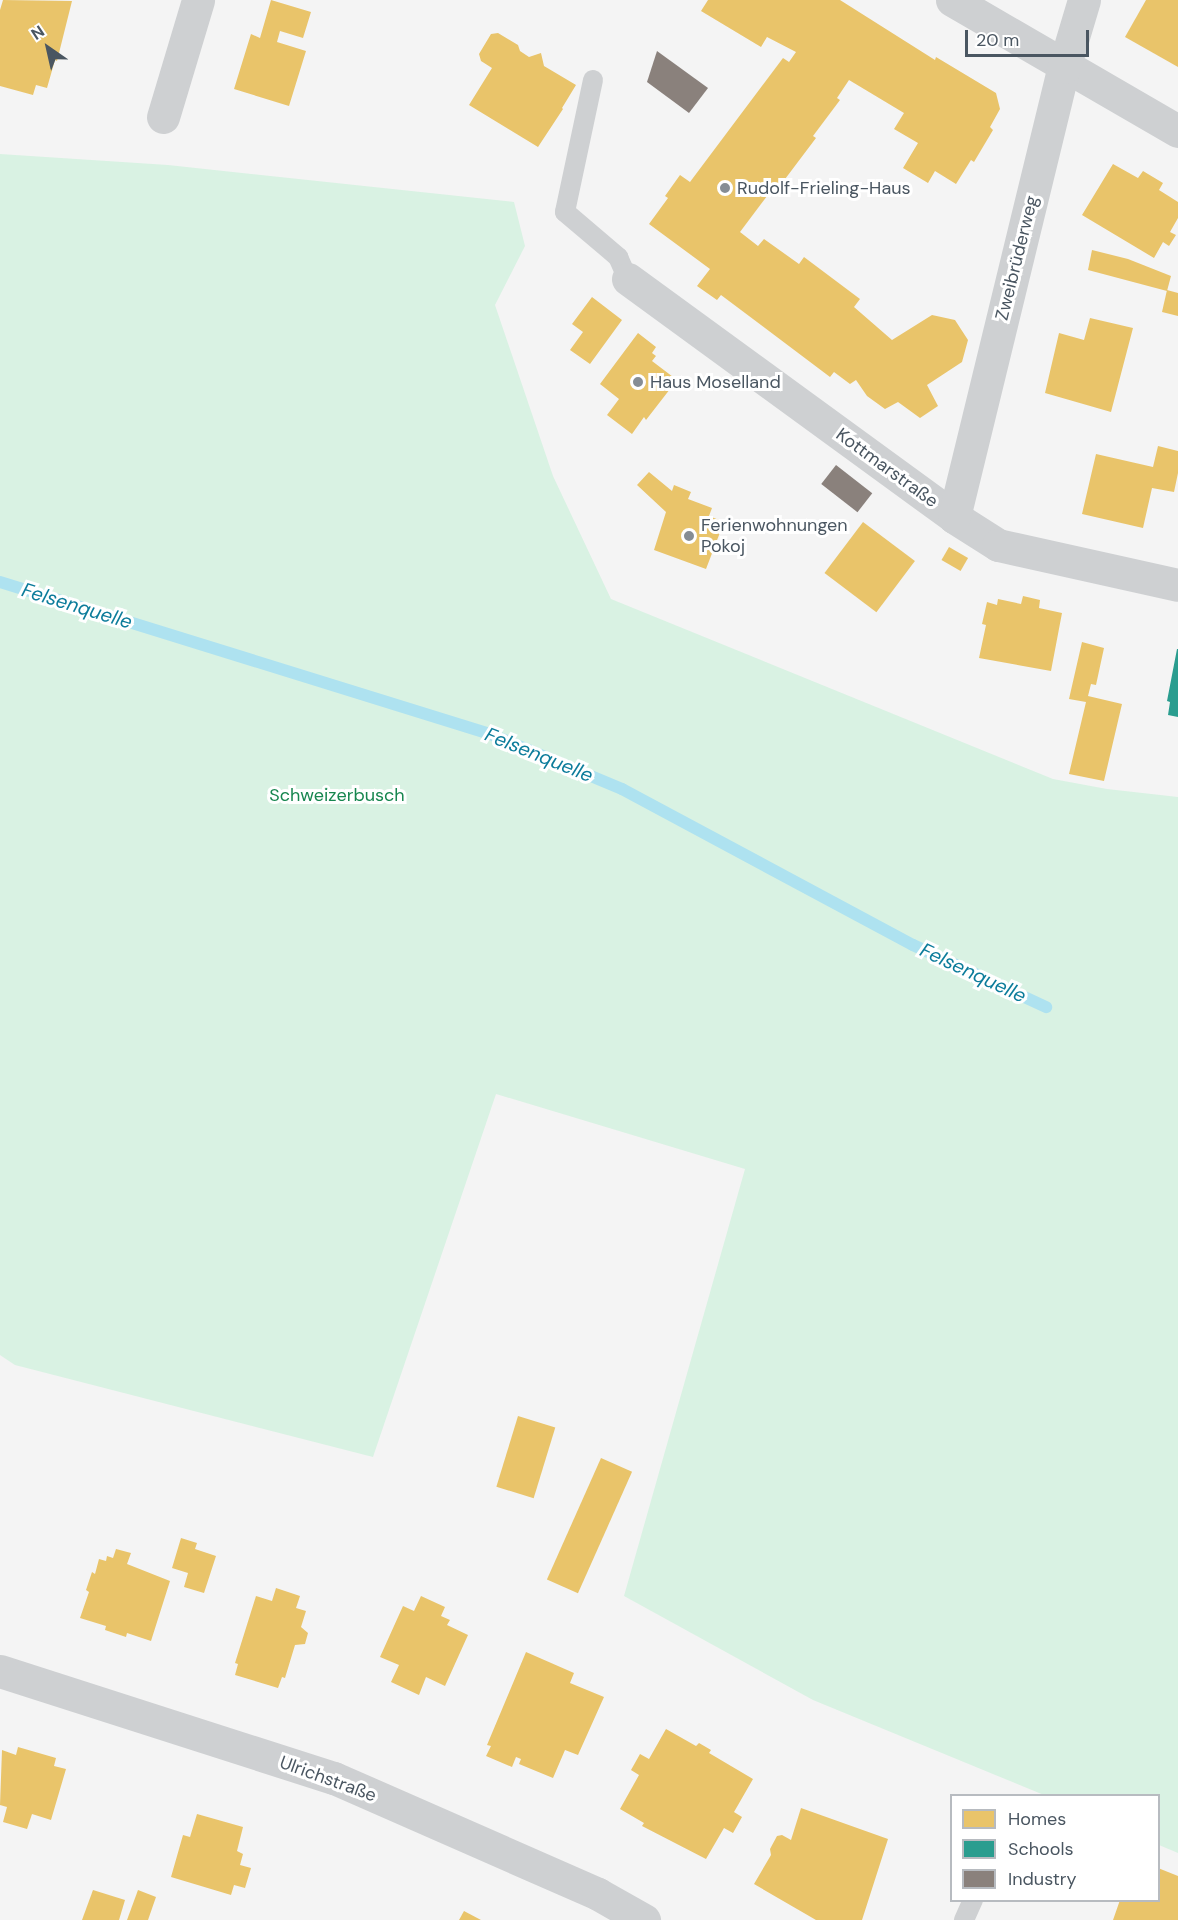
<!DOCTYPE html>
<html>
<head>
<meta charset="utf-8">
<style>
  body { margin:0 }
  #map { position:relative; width:1178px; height:1920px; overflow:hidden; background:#f4f4f4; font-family:"DM Sans",sans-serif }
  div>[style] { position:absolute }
  .green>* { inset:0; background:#d9f2e3 }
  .homes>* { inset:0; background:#e9c46a; transform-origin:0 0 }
  .schools>* { inset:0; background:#2a9d8f }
  .industry>* { inset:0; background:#8a817c; transform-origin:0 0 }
  .stream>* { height:12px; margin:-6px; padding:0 6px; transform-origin:6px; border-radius:6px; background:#aee2f0 }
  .service>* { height:20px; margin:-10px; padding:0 10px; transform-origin:10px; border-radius:10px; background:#ced0d2 }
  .minor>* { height:33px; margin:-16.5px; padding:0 16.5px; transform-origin:16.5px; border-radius:16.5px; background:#ced0d2 }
  .dots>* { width:16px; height:16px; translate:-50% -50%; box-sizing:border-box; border:3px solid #fff; border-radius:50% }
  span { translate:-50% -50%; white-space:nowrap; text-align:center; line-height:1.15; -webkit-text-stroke:6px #fff; paint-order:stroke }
  .poi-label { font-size:18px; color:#4a5661 }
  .left { translate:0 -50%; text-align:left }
  .street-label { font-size:18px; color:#4a5661 }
  .park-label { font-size:18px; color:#17864f }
  .water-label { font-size:20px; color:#0c7c9b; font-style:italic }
  .legend { position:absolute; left:950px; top:1794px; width:210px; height:108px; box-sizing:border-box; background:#fff; border:2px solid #b7bbc0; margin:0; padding:8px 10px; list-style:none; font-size:18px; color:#4a5661 }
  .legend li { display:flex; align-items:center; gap:12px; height:30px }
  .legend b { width:30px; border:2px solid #b7bbc0 }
  .north { position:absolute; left:18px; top:18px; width:60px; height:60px; -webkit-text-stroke:4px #fff; paint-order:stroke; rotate:326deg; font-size:16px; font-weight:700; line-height:24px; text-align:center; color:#4a5661 }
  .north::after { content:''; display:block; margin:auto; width:21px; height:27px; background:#4a5661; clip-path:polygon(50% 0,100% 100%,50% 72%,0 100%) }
  .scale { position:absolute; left:965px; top:30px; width:124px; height:27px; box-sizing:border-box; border:3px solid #4a5661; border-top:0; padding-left:8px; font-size:18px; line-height:21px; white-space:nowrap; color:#4a5661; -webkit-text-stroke:4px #fff; paint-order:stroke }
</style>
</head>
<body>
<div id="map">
  <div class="green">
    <div style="clip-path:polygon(0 154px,168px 165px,514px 202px,525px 246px,495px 305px,553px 476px,611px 599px,1053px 779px,1107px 789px,1178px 797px,1178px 1853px,1159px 1845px,1158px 1796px,1044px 1795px,813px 1700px,624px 1596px,745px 1169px,496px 1094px,373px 1457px,15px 1365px,0 1355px)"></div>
  </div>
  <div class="homes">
    <div style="clip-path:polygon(3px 0,72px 1px,57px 61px,55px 60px,47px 88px,36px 85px,33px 95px,0 86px,0 10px)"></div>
    <div style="clip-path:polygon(271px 0,311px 12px,303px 38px,280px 31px,277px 42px,306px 51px,289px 106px,234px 89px,251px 34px,260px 38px)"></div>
    <div style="clip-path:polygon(708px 0,840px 0,935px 60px,936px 57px,996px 93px,1000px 109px,990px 127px,993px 130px,974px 162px,971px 160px,956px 184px,935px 171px,928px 183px,903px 168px,918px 143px,894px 129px,904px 113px,849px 80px,837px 98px,840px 100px,813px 136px,816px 138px,773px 195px,770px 192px,740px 232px,758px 246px,764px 239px,799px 264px,804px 257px,860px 299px,854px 307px,892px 340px,932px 315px,955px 320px,968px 340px,962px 362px,927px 385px,938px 406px,920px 418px,898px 402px,885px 409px,867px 396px,856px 380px,850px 384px,834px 372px,830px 377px,721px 295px,717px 300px,697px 286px,710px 269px,649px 224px,668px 198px,665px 196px,680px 175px,690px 182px,783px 58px,789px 62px,796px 52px,767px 37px,761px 47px,701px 11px)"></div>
    <div style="clip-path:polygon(1146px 0,1178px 0,1178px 67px,1125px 37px)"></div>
    <div style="clip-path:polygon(498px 33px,518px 45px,520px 51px,529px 57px,541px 53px,544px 66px,576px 85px,562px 108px,563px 109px,538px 147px,469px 105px,492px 68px,481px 61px,479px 54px,491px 34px)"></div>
    <div style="clip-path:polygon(1113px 164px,1138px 178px,1143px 171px,1163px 183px,1159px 190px,1178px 202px,1178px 218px,1170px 232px,1176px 235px,1169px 246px,1163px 242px,1154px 258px,1082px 215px)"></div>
    <div style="clip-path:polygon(1092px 250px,1128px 259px,1171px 276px,1167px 291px,1088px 270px)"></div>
    <div style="clip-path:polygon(1167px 290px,1178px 293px,1178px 316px,1162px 312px)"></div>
    <div style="clip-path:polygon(592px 297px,622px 320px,590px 364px,570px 350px,583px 332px,572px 324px)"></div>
    <div style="clip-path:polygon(1090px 318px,1133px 328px,1111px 412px,1045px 393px,1059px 333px,1084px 340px)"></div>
    <div style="clip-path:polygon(638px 333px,656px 347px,652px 353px,656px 356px,652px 361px,677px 380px,646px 420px,644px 417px,632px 434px,607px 415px,619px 399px,600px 384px)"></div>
    <div style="clip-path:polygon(1158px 446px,1178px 451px,1178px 473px,1174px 492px,1152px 488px,1143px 528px,1082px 514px,1096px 454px,1153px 467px)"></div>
    <div style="clip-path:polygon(649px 472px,672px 491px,674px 485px,691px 492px,688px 499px,712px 508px,709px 516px,724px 522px,706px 569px,654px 550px,666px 512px,637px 485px)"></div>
    <div style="left:863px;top:522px;width:65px;height:64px;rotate:37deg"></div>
    <div style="left:949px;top:547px;width:22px;height:15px;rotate:30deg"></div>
    <div style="clip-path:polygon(1023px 596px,1040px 600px,1039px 608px,1062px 613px,1051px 671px,979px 658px,986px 625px,982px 624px,987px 602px,997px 605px,998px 599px,1021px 604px)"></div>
    <div style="clip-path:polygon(1082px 642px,1104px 648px,1096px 685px,1091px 684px,1088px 696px,1122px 704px,1104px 781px,1069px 774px,1086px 702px,1069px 699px)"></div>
    <div style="left:518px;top:1416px;width:39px;height:74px;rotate:17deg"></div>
    <div style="left:601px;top:1458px;width:34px;height:133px;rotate:24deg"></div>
    <div style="clip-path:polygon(181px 1538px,197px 1543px,195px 1549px,216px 1556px,204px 1593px,184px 1587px,188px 1573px,172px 1568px)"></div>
    <div style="clip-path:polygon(116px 1549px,131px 1553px,127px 1564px,170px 1581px,151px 1641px,127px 1633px,126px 1637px,105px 1630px,106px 1626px,80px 1618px,89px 1592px,86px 1590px,92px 1572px,95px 1574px,99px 1559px,106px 1561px,107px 1556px,113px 1558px)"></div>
    <div style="clip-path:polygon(276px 1588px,300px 1596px,296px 1608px,306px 1611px,301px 1627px,308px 1633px,305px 1644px,295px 1645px,285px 1678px,282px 1677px,278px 1688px,235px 1675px,238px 1664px,235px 1663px,256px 1596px,272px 1601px)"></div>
    <div style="clip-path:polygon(421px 1596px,445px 1607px,441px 1616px,450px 1620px,447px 1625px,468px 1635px,445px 1686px,426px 1677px,419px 1695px,391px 1682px,399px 1665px,380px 1657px,403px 1606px,414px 1611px)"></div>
    <div style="clip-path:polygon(526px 1652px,574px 1673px,570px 1683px,604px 1697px,578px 1755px,565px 1750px,553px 1778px,519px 1764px,521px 1759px,516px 1757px,512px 1767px,486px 1756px,491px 1746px,487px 1745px)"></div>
    <div style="clip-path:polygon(666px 1729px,696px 1746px,699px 1743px,711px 1750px,709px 1753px,753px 1779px,734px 1812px,742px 1817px,733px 1833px,724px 1828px,706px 1859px,642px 1826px,644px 1823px,620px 1809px,639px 1775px,631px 1770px,640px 1754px,649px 1759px)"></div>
    <div style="clip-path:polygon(18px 1747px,56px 1758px,54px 1766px,66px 1769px,51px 1820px,32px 1814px,27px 1829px,3px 1822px,7px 1807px,0 1805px,2px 1750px,16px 1755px)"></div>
    <div style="clip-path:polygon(801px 1808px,888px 1839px,862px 1920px,816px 1920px,754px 1884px,771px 1855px,770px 1849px,777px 1836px,782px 1835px,791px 1840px)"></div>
    <div style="clip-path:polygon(197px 1814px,243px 1827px,237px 1851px,243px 1854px,240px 1865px,251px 1868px,245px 1888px,234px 1885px,231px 1895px,171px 1877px,183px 1835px,190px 1837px)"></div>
    <div style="clip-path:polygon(1158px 1868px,1178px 1876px,1178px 1920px,1113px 1920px,1120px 1900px,1158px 1900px)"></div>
    <div style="clip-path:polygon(93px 1890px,125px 1900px,119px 1920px,82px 1920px)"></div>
    <div style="clip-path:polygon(138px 1890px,156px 1897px,148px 1920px,127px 1920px)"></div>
    <div style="clip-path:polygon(464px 1911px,481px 1920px,459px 1920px)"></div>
  </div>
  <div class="schools">
    <div style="clip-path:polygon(1177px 649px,1178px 649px,1178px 717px,1168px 715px,1170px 702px,1167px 701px)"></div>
  </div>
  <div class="industry">
    <div style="clip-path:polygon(657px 51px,708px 88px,689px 113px,647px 82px)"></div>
    <div style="left:836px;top:465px;width:46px;height:24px;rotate:38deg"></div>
  </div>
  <div class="stream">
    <div style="left:0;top:582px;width:513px;rotate:17.23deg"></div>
    <div style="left:490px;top:734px;width:143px;rotate:22.6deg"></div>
    <div style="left:622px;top:789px;width:330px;rotate:28.2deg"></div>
    <div style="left:913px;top:945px;width:147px;rotate:25deg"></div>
  </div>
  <div class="service">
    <div style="left:593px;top:80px;width:135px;rotate:102deg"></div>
    <div style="left:565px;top:212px;width:70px;rotate:40.3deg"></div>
    <div style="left:618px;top:257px;width:24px;rotate:66deg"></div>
    <div style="left:964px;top:1920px;width:22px;rotate:-66deg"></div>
  </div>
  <div class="minor">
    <div style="left:952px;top:0;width:261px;rotate:30.1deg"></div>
    <div style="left:163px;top:117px;width:122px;rotate:-73.3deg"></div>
    <div style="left:628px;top:279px;width:404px;rotate:36.1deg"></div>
    <div style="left:954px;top:517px;width:52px;rotate:32.5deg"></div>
    <div style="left:998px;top:545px;width:184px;rotate:12.5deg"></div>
    <div style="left:954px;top:517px;width:463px;rotate:-76.3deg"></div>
    <div style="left:1064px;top:67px;width:70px;rotate:-73.4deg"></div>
    <div style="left:0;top:1671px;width:351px;rotate:17.8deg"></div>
    <div style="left:334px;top:1778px;width:288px;rotate:23.7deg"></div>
    <div style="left:598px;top:1894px;width:53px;rotate:29.5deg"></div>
  </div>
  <div class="dots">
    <div style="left:725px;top:188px;background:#868d94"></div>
    <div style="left:638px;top:382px;background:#868d94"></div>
    <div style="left:689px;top:536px;background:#868d94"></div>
  </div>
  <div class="poi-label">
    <span class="left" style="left:737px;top:188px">Rudolf-Frieling-Haus</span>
    <span class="left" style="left:650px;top:382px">Haus Moselland</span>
    <span class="left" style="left:701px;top:536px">Ferienwohnungen<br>Pokoj</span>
  </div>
  <div class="street-label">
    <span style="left:1017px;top:258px;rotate:-76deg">Zweibrüderweg</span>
    <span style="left:887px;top:468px;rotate:36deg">Kottmarstraße</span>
    <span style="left:328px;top:1779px;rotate:20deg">Ulrichstraße</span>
  </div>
  <div class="park-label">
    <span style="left:337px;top:795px">Schweizerbusch</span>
  </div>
  <div class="water-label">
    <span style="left:77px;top:606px;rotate:17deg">Felsenquelle</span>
    <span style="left:539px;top:755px;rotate:22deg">Felsenquelle</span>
    <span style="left:973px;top:973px;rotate:25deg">Felsenquelle</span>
  </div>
  <ul class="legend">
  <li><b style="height:16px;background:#e9c46a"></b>Homes</li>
  <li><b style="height:16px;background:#2a9d8f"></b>Schools</li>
  <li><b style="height:16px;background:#8a817c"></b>Industry</li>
  </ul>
  <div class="north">N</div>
  <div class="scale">20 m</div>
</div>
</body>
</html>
